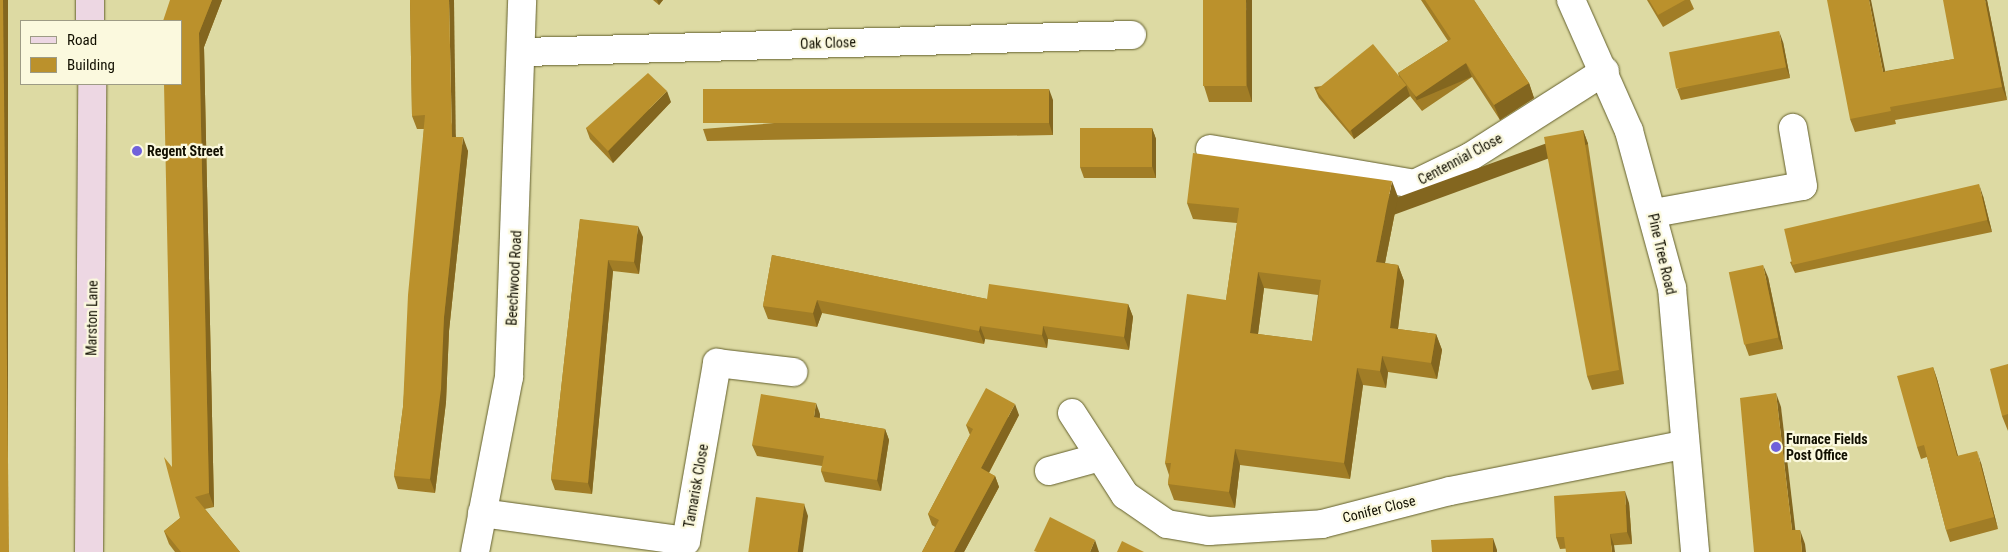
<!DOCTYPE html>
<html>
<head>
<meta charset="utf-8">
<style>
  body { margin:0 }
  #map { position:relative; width:2008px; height:552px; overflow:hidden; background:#dddaa3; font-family:"Roboto Condensed",sans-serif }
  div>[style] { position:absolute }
  .roads { filter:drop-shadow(0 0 1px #635f2c) drop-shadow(0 0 1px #635f2c) }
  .street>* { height:28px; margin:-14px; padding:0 14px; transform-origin:14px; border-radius:14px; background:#fff }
  .secondary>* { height:28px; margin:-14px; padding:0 14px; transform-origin:14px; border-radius:14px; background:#edd7e3 }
  .wall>* { inset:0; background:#a17d26 }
  .shaded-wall>* { inset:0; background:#83661f; transform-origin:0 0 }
  .building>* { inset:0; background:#bb912c; transform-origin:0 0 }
  .dots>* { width:14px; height:14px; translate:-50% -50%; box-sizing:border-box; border:2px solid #fbf9de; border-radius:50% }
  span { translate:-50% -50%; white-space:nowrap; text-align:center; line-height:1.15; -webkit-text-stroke:4.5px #fbf9de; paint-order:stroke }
  .street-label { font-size:14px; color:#110f00 }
  .poi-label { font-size:14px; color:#110f00; font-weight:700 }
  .left { translate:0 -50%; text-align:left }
  .legend { position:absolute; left:20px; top:20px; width:162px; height:65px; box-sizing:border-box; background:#fbf9de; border:1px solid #9d9b85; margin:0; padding:6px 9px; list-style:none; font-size:15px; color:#110f00 }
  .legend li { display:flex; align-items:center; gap:10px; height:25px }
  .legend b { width:25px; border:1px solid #9d9b85 }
</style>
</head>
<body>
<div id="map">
  <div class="roads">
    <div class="street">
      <div style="left:1571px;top:0;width:143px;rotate:66.1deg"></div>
      <div style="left:1629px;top:131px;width:163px;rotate:74.7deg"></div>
      <div style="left:1672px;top:288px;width:265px;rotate:85deg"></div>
      <div style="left:524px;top:52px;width:608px;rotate:-1.6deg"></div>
      <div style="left:1210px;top:149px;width:207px;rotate:9.7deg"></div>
      <div style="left:1414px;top:184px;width:62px;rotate:-25.7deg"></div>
      <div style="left:1470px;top:157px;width:160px;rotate:-32.5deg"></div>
      <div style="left:1654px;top:213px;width:151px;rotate:-10.3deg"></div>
      <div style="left:1803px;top:186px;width:59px;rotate:-99.8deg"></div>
      <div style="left:1072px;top:413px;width:98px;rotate:57.1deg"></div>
      <div style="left:1125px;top:495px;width:51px;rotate:34.6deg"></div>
      <div style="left:1167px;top:524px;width:43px;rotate:9.5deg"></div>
      <div style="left:1209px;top:531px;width:113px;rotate:-3.5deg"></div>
      <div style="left:1322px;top:524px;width:132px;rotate:-14.5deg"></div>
      <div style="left:1450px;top:491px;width:237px;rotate:-11.2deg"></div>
      <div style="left:1049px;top:471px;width:53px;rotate:-15.4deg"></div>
      <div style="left:482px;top:513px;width:206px;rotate:7.8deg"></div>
      <div style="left:686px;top:541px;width:181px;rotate:-80.1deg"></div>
      <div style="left:717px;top:363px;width:77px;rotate:6.8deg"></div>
      <div style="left:475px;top:552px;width:178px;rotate:-79deg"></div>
      <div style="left:509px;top:377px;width:377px;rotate:-88deg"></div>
    </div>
    <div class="secondary">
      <div style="left:90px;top:0;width:21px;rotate:90deg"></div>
      <div style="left:89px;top:552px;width:468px;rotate:-89.6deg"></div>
    </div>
  </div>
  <div class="wall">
    <div style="clip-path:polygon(170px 0,222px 0,204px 47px,214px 507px,205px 509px,240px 552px,175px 552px,169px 544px,164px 531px,180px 518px)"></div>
    <div style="clip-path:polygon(410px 0,456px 137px,468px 151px,449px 331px,446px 402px,435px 493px,398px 489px,394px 476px,403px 407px,424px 129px,417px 129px,412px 116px)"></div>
    <div style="clip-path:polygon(653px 0,663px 0,659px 5px)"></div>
    <div style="clip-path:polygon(1252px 0,1252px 102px,1209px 102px,1204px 86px)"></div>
    <div style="clip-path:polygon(1421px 0,1474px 0,1529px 83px,1534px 98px,1500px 120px,1472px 77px,1422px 111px,1410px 96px,1354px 139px,1319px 98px,1314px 87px,1399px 77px,1398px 73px,1448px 41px)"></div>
    <div style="clip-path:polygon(1647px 0,1690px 0,1694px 9px,1663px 27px)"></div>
    <div style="clip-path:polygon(1987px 0,2007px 100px,1895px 120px,1896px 124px,1855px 132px,1850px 119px,1886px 71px,1954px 59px)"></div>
    <div style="clip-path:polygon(1783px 42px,1790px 78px,1681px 100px,1677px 89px)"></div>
    <div style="clip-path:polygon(1053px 100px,1053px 135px,707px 141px,703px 129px)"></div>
    <div style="clip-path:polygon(671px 102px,613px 163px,590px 139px,586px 128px)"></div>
    <div style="clip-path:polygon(1152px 128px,1156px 139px,1156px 178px,1084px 178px,1080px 167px)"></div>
    <div style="clip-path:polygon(1583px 130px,1588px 144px,1624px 384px,1592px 390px,1587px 376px)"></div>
    <div style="clip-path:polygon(1983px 196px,1992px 232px,1795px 273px,1790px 262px)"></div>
    <div style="clip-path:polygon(evenodd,1398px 197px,1385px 263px,1398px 265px,1404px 281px,1398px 329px,1436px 334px,1442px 350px,1437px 379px,1388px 372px,1386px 388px,1363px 385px,1350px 479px,1240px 465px,1235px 508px,1174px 500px,1168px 484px,1169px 475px,1165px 463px,1226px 300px,1237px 223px,1193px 219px,1187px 203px,1398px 197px,1264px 288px,1318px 295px,1312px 341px,1258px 334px,1264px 288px)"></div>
    <div style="clip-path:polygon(580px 219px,643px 237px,639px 274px,613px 271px,592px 494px,555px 490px,551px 479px)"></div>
    <div style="clip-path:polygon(772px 255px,987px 299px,1128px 304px,1133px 317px,1129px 350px,1048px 339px,1047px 348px,985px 339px,984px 344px,822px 313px,817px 327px,768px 319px,763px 306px)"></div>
    <div style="clip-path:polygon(1768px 277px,1783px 349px,1749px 356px,1745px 345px)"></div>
    <div style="clip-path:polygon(2008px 364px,2008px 431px,2002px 416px)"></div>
    <div style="clip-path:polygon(1933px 367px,1937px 379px,1958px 456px,1981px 463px,1998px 529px,1950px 542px,1946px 530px,1927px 457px,1921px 459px,1917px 447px)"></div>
    <div style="clip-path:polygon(820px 414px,820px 418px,885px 429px,889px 440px,881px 491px,825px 482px,821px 471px,822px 466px,757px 456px,752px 445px)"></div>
    <div style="clip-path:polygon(1019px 415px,989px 473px,995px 476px,999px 487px,964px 552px,922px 552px,935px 527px,932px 525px,928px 514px,970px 435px,966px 425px)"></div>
    <div style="clip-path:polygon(1629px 503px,1632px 544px,1560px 549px,1556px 537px)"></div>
  </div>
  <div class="shaded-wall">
    <div style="left:3px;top:0;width:5px;height:552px"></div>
    <div style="clip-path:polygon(212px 0,222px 0,204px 47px,214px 507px,209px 493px,199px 33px)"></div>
    <div style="clip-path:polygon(449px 0,454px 0,456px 150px,452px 137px)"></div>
    <div style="clip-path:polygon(657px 0,663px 0,659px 5px)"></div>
    <div style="clip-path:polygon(1246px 0,1252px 0,1252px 102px,1247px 86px)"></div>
    <div style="clip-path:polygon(1869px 0,1871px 0,1888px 85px,1883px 72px)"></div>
    <div style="clip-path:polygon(1985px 0,1987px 0,2007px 100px,2002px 87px)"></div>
    <div style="clip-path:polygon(1779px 31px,1783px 42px,1790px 78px,1786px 67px)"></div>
    <div style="left:1466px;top:63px;width:15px;height:60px;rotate:67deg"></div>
    <div style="clip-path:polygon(1529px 83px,1534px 98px,1500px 120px,1494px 105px)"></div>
    <div style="clip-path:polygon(1406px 85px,1410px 96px,1354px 139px,1350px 127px)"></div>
    <div style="clip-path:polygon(1049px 89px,1053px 100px,1053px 135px,1049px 123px)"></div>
    <div style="clip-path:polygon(667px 91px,671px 102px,613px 163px,608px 151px)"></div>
    <div style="clip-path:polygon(1152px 128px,1156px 139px,1156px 178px,1152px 166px)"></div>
    <div style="left:1583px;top:130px;width:15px;height:243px;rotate:70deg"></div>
    <div style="clip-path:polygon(463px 137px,468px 151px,449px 331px,446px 402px,435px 493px,430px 479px,444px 317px)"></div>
    <div style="clip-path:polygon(1392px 181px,1398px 197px,1382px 278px,1376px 262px)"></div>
    <div style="clip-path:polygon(1979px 184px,1983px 196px,1992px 232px,1987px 220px)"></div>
    <div style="clip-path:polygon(638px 226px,643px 237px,639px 274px,634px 262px)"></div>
    <div style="clip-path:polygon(608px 260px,613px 271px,592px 494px,588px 483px)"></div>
    <div style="clip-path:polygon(1398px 265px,1404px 281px,1396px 344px,1390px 328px)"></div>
    <div style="clip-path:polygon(1763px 265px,1768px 277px,1783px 349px,1778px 337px)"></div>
    <div style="clip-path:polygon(1258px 272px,1264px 288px,1256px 349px,1250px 333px)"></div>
    <div style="clip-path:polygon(817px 300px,822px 313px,817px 327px,813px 313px)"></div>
    <div style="clip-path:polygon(1128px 304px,1133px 317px,1129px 350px,1124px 337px)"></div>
    <div style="clip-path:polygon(980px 326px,985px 339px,984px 344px,979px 331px)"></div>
    <div style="clip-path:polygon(1043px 326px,1048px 339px,1047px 348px,1042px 335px)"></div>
    <div style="clip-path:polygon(1436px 334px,1442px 350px,1437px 379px,1431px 363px)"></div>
    <div style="clip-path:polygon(1382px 356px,1388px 372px,1386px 388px,1380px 371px)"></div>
    <div style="clip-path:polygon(1933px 367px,1937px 379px,1961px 468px,1957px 456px)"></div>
    <div style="clip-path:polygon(1357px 368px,1363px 385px,1350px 479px,1344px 463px)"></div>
    <div style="clip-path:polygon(1776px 393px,1781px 407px,1797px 544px,1792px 530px)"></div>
    <div style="clip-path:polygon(816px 403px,820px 414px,818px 429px,814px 417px)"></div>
    <div style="clip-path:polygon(1015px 404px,1019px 415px,985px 480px,981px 468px)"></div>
    <div style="clip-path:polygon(885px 429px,889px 440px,881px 491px,877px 480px)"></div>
    <div style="clip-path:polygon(1235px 449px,1240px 465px,1235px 508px,1229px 492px)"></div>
    <div style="clip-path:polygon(1977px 451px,1981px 463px,1998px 529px,1994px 517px)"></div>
    <div style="clip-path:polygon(995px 476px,999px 487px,964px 552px,954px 552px)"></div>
    <div style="clip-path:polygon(1625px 491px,1629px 503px,1632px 544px,1627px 532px)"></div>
    <div style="clip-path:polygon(804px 504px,808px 516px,803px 552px,797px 552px)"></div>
    <div style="clip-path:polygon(1800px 530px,1805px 544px,1806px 552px,1802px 552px)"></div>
    <div style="clip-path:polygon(1610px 534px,1614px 545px,1615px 552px,1612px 552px)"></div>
    <div style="clip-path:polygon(1493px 538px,1497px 550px,1497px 552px,1493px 552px)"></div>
    <div style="clip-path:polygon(1095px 540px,1099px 552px,1090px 552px)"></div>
  </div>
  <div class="building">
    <div style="clip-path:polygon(0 0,3px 0,9px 552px,0 552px)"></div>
    <div style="clip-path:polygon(170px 0,212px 0,199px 33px,209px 493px,195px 497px,240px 552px,181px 552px,164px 531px,180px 518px,164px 457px,172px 467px,164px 84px,181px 84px,181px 21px,163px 21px)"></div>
    <div style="clip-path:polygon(410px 0,449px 0,452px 137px,463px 137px,444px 317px,441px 389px,430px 479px,394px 476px,403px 407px,408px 295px,425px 115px,412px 116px)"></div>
    <div style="left:1203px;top:0;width:43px;height:86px"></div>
    <div style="clip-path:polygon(1425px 0,1474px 0,1529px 83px,1494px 105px,1466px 63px,1416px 97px,1398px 73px,1451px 39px)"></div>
    <div style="clip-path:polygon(1649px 0,1685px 0,1658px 15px)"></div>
    <div style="clip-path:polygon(1827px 0,1869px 0,1883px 72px,1954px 59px,1943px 0,1985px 0,2002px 87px,1890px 107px,1891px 111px,1850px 119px)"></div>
    <div style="left:1779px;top:31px;width:37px;height:112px;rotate:79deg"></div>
    <div style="left:1373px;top:44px;width:53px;height:73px;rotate:51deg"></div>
    <div style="clip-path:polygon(648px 73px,667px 91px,608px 151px,586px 128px)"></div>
    <div style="left:1049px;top:89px;width:34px;height:346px;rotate:90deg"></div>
    <div style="left:1080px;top:128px;width:72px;height:39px"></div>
    <div style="clip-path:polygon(1583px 130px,1619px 370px,1587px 376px,1544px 137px)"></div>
    <div style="clip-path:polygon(evenodd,1193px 153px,1392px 181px,1376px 262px,1398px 265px,1390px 328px,1436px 334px,1431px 363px,1382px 356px,1380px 371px,1357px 368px,1344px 463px,1235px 449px,1229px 492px,1168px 484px,1171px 463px,1165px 463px,1187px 294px,1226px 300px,1239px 208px,1187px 203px,1193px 153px,1258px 272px,1321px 280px,1312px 341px,1250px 333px,1258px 272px)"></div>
    <div style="left:1979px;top:184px;width:37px;height:200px;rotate:77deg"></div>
    <div style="clip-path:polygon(580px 219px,638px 226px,634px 262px,608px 260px,588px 483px,551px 479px)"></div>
    <div style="clip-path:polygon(772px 255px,987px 299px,989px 284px,1128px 304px,1124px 337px,1043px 326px,1042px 335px,980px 326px,979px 331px,817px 300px,813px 313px,763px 306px)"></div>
    <div style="left:1763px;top:265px;width:74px;height:35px;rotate:78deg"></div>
    <div style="clip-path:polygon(2008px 364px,2008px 414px,2002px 416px,1990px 369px)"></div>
    <div style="clip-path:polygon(1933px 367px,1957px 456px,1977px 451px,1994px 517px,1946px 530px,1924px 445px,1917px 447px,1897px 376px)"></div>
    <div style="clip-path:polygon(986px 388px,1015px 404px,981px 468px,995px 476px,954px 552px,922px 552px,939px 520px,928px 514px,973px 429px,966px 425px)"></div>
    <div style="clip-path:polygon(1776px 393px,1792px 530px,1800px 530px,1802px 552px,1754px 552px,1740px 398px)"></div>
    <div style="clip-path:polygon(761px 394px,816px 403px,814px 417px,885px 429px,877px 480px,821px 471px,824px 456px,752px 445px)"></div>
    <div style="clip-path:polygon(1625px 491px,1627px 532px,1610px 534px,1612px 552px,1566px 552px,1564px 537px,1556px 537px,1554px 496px)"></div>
    <div style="left:756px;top:497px;width:49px;height:56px;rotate:8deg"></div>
    <div style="clip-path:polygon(1050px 517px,1095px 540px,1090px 552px,1037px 552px,1034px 551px)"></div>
    <div style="clip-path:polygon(1493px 538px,1493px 552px,1432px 552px,1431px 540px)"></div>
    <div style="clip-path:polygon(1122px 541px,1144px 552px,1117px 552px)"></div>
  </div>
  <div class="dots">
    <div style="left:137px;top:151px;background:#7061db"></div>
    <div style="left:1776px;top:447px;background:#7061db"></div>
  </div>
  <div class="street-label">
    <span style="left:828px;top:43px;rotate:-2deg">Oak Close</span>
    <span style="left:1460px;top:159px;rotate:-28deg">Centennial Close</span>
    <span style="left:1662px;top:254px;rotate:77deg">Pine Tree Road</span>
    <span style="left:514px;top:278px;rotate:-87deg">Beechwood Road</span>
    <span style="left:92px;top:318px;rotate:-89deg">Marston Lane</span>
    <span style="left:696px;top:486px;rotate:-80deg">Tamarisk Close</span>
    <span style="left:1379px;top:509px;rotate:-14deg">Conifer Close</span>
  </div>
  <div class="poi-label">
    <span class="left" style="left:147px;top:151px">Regent Street</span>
    <span class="left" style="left:1786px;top:447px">Furnace Fields<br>Post Office</span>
  </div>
  <ul class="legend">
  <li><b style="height:6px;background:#edd7e3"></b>Road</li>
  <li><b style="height:14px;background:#bb912c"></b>Building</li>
  </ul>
</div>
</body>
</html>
